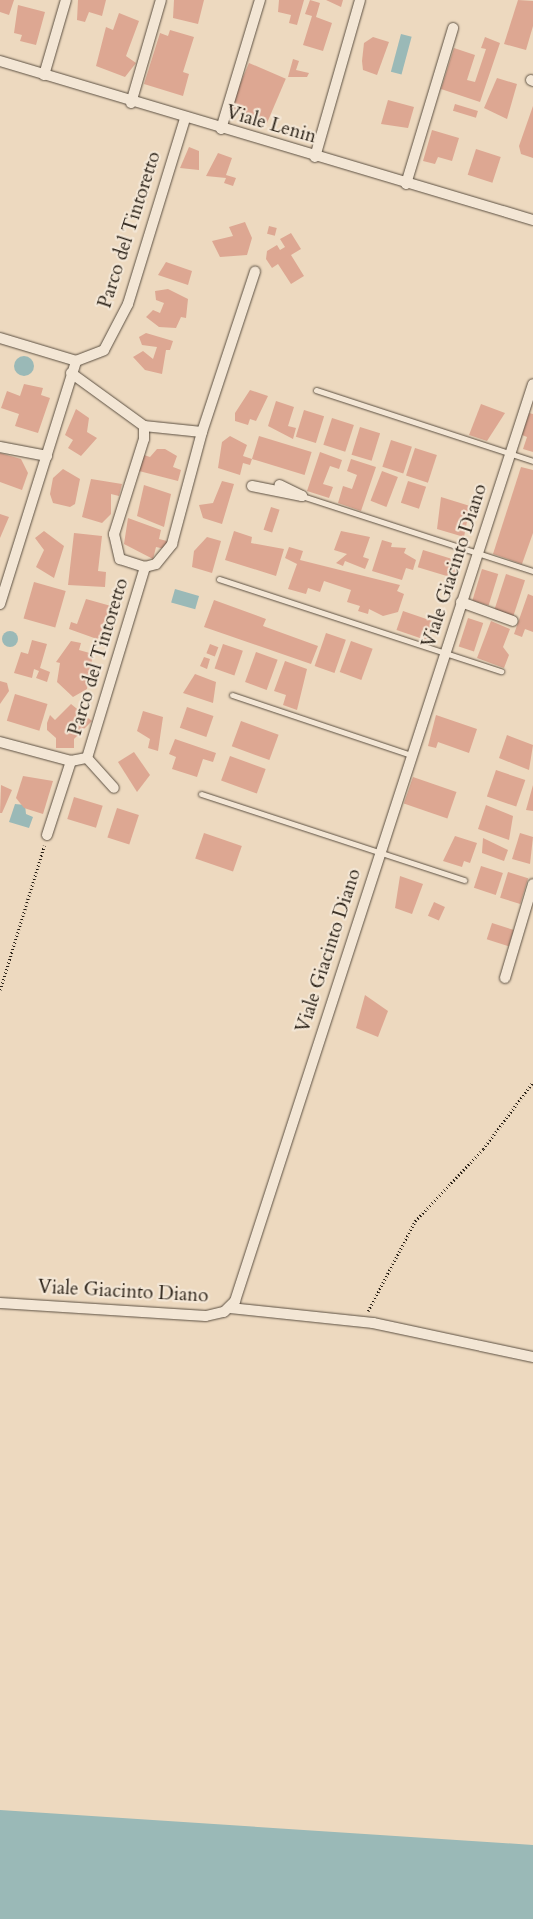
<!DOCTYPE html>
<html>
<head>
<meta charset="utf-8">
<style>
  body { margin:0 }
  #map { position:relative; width:533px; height:1919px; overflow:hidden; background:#edd9bf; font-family:Cardo,serif }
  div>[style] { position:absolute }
  .water>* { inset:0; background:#9ab9b7; transform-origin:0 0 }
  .round { border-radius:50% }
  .building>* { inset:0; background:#dda792; transform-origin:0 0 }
  .path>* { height:2.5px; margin-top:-1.25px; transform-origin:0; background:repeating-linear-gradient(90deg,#2b2218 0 1px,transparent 0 3.5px) }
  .roads { filter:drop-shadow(0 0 1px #5c5042) drop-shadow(0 0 1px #5c5042) }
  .lane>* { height:5px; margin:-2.5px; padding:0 2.5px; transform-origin:2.5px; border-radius:2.5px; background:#f3e6d5 }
  .street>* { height:10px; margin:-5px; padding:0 5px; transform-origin:5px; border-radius:5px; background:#f3e6d5 }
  span { translate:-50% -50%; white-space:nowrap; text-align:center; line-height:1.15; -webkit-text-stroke:4.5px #f3e6d5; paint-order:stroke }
  .street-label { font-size:19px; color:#2b2218 }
</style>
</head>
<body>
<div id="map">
  <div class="water">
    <div style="left:401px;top:34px;width:11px;height:39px;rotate:15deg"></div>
    <div class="round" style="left:14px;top:356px;width:20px;height:20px"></div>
    <div style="left:175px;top:589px;width:25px;height:14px;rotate:16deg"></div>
    <div class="round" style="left:2px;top:631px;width:16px;height:16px"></div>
    <div style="clip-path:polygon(15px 804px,25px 805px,26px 814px,33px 817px,29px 828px,9px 822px)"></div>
    <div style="clip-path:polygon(0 1810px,533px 1845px,533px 1919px,0 1919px)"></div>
  </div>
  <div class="building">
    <div style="clip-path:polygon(0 0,14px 0,9px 15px,0 12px)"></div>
    <div style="clip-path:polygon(78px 0,106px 0,102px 16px,89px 12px,85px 22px,77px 20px)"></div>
    <div style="clip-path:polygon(174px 0,204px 0,198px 24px,173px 18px)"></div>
    <div style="clip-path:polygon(279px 0,304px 0,297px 25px,289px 23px,291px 15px,278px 12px)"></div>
    <div style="clip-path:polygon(310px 0,320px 3px,316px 17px,332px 23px,323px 51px,303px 45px,312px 16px,305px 14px)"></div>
    <div style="clip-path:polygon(326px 0,343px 0,341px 7px)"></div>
    <div style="clip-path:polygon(518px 0,533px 1px,533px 26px,526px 50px,504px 44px)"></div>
    <div style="clip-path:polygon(18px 5px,45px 12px,36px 45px,20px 41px,22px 35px,14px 33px)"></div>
    <div style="clip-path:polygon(119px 13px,139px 21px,126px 56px,136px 63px,125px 77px,96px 66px,106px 27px,113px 30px)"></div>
    <div style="clip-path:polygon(170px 30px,194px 37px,183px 72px,189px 74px,183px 96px,144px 84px,160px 33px,168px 36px)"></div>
    <div style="clip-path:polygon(373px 37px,389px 42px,377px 75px,363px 70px,362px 61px,364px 43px)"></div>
    <div style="clip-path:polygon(485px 37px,500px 43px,480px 102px,441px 89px,454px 48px,475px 55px,467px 80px,475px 82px,486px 49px,481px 48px)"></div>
    <div style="clip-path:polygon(293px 59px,299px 61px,296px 70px,309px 73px,307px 77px,288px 77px)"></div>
    <div style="left:249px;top:63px;width:40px;height:49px;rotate:23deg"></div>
    <div style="clip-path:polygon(497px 78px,517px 84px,507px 119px,484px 108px)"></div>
    <div style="clip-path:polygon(388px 100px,414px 107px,408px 128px,381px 124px)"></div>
    <div style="left:455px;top:104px;width:24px;height:7px;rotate:17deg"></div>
    <div style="clip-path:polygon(533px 106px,533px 158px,521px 154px,519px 146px)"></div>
    <div style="clip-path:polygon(432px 130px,459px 138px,452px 161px,438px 157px,435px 164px,423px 161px)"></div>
    <div style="clip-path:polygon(189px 147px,199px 151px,199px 170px,180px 168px)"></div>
    <div style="left:476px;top:149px;width:26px;height:27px;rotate:18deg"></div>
    <div style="clip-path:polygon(218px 153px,232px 158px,226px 175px,236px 178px,233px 186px,224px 183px,226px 178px,206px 176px)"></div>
    <div style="clip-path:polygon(245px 222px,252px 238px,247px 255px,220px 257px,212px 241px,233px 236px,229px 227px)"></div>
    <div style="left:269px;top:226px;width:8px;height:8px;rotate:14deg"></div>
    <div style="clip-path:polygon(291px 233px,301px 249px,291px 255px,304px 276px,291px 284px,278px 264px,272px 268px,266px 259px,267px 251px,277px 245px,280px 250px,285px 247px,280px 239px)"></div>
    <div style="clip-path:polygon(166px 262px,192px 271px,188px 285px,158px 275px)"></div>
    <div style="clip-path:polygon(168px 289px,188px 299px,186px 318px,181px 317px,176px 328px,159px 327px,146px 317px,153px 310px,160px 313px,164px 303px,156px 300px,155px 291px)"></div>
    <div style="clip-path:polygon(146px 333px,173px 341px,170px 350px,166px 350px,162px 374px,145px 370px,133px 357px,143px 351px,153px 359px,157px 347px,142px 345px,139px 337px)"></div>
    <div style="clip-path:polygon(24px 384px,43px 388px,41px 395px,50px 398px,38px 433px,15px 426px,19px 414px,1px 408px,7px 391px,20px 396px)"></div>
    <div style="clip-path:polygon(250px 390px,268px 396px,256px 421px,250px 419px,248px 425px,235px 421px,235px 413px)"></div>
    <div style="clip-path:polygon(276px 401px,294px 407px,288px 426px,296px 428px,293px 439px,268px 426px)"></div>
    <div style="clip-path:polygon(481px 404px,505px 413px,487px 441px,469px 435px)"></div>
    <div style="clip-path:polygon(76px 409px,89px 418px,87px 432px,97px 438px,81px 456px,68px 448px,73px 440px,65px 435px)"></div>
    <div style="left:304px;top:410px;width:21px;height:28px;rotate:17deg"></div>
    <div style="clip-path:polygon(529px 413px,533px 414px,533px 452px,523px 449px,527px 437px,522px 435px)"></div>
    <div style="left:332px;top:418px;width:23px;height:28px;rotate:18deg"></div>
    <div style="left:360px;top:427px;width:21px;height:29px;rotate:17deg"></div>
    <div style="clip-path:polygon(230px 436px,247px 445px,243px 456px,252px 459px,250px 465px,243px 463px,240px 475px,218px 468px,222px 442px)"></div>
    <div style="left:259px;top:436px;width:55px;height:24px;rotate:17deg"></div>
    <div style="left:391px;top:440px;width:22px;height:28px;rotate:18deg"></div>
    <div style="left:415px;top:448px;width:23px;height:29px;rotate:18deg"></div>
    <div style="clip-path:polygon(157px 449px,165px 449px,177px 456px,173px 467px,181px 470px,178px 481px,139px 471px,144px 455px,150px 457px)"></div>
    <div style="clip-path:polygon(320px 452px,342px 460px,339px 469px,330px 466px,323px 484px,333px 487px,329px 498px,307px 491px)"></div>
    <div style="clip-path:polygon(0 453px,21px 459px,28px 473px,22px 490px,0 482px)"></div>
    <div style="clip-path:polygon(351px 459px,376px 467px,361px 511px,338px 503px,343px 486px,352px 489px,357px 475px,347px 471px)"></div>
    <div style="clip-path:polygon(521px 467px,533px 470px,533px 533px,522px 564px,493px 554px)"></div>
    <div style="clip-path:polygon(63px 469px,80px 479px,75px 504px,70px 507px,53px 503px,50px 494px,53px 478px)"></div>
    <div style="left:382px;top:471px;width:17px;height:32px;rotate:21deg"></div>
    <div style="clip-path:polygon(91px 479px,122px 484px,119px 496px,111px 494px,111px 514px,102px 523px,82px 517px)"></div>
    <div style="clip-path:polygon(222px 481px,234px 484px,222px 524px,203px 518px,199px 505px,213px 503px)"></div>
    <div style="left:408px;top:481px;width:19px;height:23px;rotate:18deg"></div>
    <div style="clip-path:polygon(144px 485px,171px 494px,164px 527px,137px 516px)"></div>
    <div style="clip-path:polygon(441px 497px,470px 506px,464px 537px,437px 529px)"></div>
    <div style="left:271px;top:507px;width:9px;height:24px;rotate:18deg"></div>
    <div style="clip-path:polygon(0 514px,9px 517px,0 538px)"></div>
    <div style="clip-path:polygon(128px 518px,161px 530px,159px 539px,167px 541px,165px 549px,156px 547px,153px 559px,124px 544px)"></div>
    <div style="clip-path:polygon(44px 531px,64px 546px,54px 578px,36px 567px,44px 550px,35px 538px)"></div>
    <div style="clip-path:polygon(234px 531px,252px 537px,251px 543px,284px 549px,276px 576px,225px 560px)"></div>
    <div style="clip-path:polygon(341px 531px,370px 537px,363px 557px,369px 559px,365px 569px,345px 561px,343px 566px,336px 563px,347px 554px,334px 550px)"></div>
    <div style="clip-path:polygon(74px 533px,102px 536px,98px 571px,106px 572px,105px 587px,68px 585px)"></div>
    <div style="clip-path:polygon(207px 537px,221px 541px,212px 573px,192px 567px,194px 551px)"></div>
    <div style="clip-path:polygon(382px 540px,392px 543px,391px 547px,406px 548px,404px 553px,416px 560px,413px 570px,406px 568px,402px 580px,372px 571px)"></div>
    <div style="clip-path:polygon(289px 547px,303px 551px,300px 560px,400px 585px,397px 591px,404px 594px,398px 612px,383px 616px,369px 609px,368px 614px,358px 611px,360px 606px,347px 602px,351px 590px,324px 581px,320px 592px,308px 588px,306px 594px,288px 589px,297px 564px,285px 558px)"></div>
    <div style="left:423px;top:550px;width:39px;height:18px;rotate:17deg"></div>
    <div style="left:482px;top:569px;width:17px;height:33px;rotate:17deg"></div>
    <div style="left:506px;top:574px;width:20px;height:38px;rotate:18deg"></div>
    <div style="left:34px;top:582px;width:33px;height:38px;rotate:16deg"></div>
    <div style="clip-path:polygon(528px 594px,533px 596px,533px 632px,525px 629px,522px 637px,514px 634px)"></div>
    <div style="clip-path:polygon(86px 599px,111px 606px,102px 636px,97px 639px,69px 629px,71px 622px,77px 624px)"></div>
    <div style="clip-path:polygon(214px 600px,266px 619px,263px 626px,318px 646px,311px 664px,204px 627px)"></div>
    <div style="left:403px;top:611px;width:34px;height:20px;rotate:19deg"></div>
    <div style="left:468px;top:618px;width:16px;height:30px;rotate:18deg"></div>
    <div style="clip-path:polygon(491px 621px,510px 629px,503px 647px,509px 655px,504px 668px,477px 658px)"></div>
    <div style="left:326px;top:633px;width:21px;height:35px;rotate:19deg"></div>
    <div style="clip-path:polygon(32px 640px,47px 644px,40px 668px,50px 672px,47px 682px,36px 678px,39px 671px,34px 669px,32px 678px,14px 673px,21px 652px,28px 654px)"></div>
    <div style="clip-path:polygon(71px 641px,81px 643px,79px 650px,93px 654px,87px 689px,73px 697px,57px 682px,60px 663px,56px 662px)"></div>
    <div style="left:351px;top:641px;width:23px;height:33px;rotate:20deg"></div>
    <div style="left:210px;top:644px;width:9px;height:10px;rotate:21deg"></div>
    <div style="left:223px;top:644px;width:21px;height:26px;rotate:19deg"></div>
    <div style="left:256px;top:652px;width:23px;height:32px;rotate:20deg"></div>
    <div style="clip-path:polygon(204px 657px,210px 659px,207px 669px,200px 666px)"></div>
    <div style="clip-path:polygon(285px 661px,307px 669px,297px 710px,283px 705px,286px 695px,274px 691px)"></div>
    <div style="clip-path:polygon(195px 674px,216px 682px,213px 703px,183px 693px)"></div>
    <div style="clip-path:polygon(0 681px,7px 683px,9px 691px,0 704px)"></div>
    <div style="left:15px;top:694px;width:34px;height:28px;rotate:17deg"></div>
    <div style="clip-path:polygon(71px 704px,92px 721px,74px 739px,74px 748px,56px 748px,56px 738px,47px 730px,47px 723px,50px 715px,55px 720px)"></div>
    <div style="left:187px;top:707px;width:28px;height:22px;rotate:19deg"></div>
    <div style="clip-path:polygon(143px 711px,163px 717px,158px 751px,148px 748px,150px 739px,137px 731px)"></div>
    <div style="clip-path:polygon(436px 715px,477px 729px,469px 753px,438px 742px,436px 748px,428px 746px)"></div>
    <div style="left:241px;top:721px;width:40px;height:27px;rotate:20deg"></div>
    <div style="clip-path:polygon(507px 735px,533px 745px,529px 770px,499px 758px)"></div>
    <div style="clip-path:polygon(175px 739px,216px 753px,213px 762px,203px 759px,197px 777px,172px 769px,176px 757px,169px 754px)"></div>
    <div style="clip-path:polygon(134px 752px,150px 775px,137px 792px,118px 762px)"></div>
    <div style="left:230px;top:756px;width:38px;height:26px;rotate:20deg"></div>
    <div style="left:496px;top:770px;width:31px;height:28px;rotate:19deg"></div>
    <div style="clip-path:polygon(23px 776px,53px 781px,43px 814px,24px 808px,16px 798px)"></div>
    <div style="left:413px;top:777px;width:46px;height:28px;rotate:19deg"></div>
    <div style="clip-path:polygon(1px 785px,12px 790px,2px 813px,0 813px)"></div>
    <div style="clip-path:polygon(533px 785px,533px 811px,526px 810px)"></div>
    <div style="left:74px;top:797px;width:30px;height:23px;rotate:17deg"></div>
    <div style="clip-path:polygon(486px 805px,513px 816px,509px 840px,478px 829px)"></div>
    <div style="left:117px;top:808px;width:23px;height:31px;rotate:18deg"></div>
    <div style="left:204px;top:833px;width:40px;height:27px;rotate:19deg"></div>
    <div style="clip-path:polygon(520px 833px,533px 837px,530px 864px,512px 859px)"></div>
    <div style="clip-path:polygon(455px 836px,477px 843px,470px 863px,464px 861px,462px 867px,443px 861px)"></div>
    <div style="clip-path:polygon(483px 838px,508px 850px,504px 861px,482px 853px)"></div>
    <div style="left:481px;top:866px;width:23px;height:23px;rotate:18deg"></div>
    <div style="left:508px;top:872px;width:21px;height:27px;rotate:17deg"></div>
    <div style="clip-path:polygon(400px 876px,423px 884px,412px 914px,395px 908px)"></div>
    <div style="left:434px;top:902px;width:12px;height:15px;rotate:24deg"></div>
    <div style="left:492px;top:923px;width:23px;height:17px;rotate:18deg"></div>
    <div style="clip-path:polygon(365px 995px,388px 1011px,378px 1037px,356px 1028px)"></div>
  </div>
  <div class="path">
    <div style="left:0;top:990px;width:151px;rotate:-73deg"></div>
    <div style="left:368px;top:1311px;width:102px;rotate:-62.4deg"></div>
    <div style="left:415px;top:1221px;width:99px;rotate:-46.6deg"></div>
    <div style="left:483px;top:1149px;width:84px;rotate:-53.3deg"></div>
  </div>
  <div class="roads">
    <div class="lane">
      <div style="left:316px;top:390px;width:228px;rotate:18.1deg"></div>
      <div style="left:302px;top:496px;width:243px;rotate:18deg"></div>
      <div style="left:219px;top:579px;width:297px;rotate:18.1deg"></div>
      <div style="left:232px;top:695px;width:189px;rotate:18.5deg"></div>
      <div style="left:201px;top:794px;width:277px;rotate:18.1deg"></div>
    </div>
    <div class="street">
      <div style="left:0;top:61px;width:556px;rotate:16.61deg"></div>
      <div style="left:44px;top:75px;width:78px;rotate:-73.7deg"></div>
      <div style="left:531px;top:80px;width:2px;rotate:27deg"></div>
      <div style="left:131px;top:103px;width:107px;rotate:-73.8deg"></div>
      <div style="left:221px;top:129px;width:135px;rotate:-73.2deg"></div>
      <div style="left:315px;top:157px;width:163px;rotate:-74deg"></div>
      <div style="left:406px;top:184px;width:163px;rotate:-73.2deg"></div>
      <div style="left:0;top:338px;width:79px;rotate:16.8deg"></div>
      <div style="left:76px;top:361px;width:30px;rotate:-21deg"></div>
      <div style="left:104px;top:350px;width:52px;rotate:-62.4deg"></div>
      <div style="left:128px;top:304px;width:194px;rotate:-72.9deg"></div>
      <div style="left:71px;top:373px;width:90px;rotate:36deg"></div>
      <div style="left:144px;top:426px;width:58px;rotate:5.9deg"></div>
      <div style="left:144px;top:426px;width:13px;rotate:90deg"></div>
      <div style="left:144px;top:439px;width:100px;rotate:107.5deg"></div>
      <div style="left:114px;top:534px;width:26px;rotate:77deg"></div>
      <div style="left:120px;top:559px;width:26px;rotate:18deg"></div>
      <div style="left:0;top:447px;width:48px;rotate:10.8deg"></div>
      <div style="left:252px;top:486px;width:51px;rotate:11.3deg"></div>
      <div style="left:302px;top:496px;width:25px;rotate:-154deg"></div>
      <div style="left:461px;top:602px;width:55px;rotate:20.1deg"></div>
      <div style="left:0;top:604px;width:255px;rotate:-72.6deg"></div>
      <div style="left:0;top:742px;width:73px;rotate:15deg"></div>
      <div style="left:71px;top:761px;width:16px;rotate:-11deg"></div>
      <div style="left:87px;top:758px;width:40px;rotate:48deg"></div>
      <div style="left:87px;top:758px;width:200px;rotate:-73.1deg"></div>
      <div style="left:145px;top:567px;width:11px;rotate:-15deg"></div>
      <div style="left:156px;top:564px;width:26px;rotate:-51deg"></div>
      <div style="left:172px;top:544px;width:116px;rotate:-75deg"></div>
      <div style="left:202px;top:432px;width:169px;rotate:-71.7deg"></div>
      <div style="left:47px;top:835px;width:78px;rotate:-72deg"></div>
      <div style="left:505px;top:978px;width:98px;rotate:-73.4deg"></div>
      <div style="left:0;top:1303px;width:206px;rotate:3.6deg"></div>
      <div style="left:206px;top:1316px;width:18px;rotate:-13deg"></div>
      <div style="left:224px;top:1312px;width:16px;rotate:-45deg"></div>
      <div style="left:235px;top:1301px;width:964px;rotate:-72deg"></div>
      <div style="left:230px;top:1308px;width:144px;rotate:6deg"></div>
      <div style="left:373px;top:1323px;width:164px;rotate:12deg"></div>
    </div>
  </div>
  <div class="street-label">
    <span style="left:271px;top:125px;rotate:16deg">Viale Lenin</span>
    <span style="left:130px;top:230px;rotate:-72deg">Parco del Tintoretto</span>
    <span style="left:455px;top:566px;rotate:-72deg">Viale Giacinto Diano</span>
    <span style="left:99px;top:657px;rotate:-73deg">Parco del Tintoretto</span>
    <span style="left:329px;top:951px;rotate:-72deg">Viale Giacinto Diano</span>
    <span style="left:123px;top:1292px;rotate:3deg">Viale Giacinto Diano</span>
  </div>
</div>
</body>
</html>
